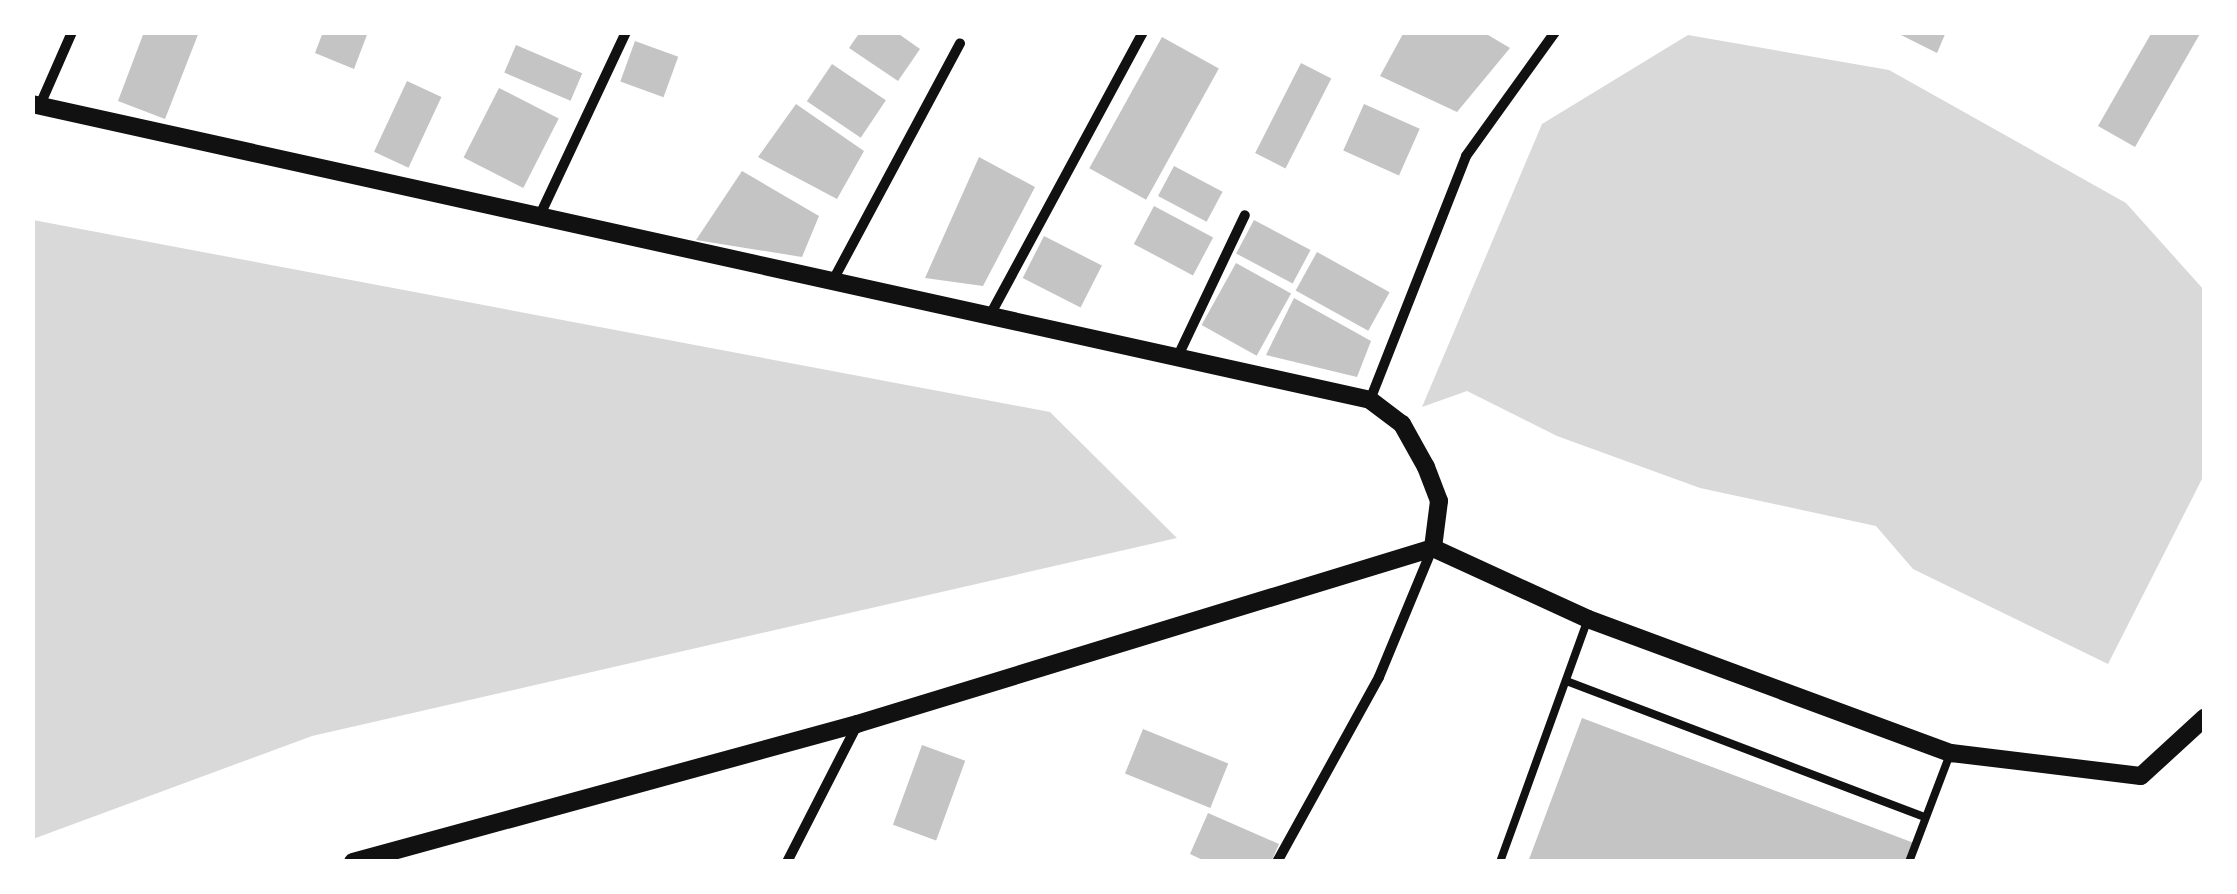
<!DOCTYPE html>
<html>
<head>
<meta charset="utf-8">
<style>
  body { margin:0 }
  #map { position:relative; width:2237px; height:894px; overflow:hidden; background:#fff; font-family:"Nunito Sans",sans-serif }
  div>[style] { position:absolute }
  .water>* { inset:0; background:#d9d9d9 }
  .building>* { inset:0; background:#c4c4c4; transform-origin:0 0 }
  .service>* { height:8px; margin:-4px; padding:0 4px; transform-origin:4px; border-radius:4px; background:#111 }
  .minor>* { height:10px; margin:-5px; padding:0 5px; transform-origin:5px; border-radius:5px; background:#111 }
  .tertiary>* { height:18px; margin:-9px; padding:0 9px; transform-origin:9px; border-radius:9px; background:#111 }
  span { translate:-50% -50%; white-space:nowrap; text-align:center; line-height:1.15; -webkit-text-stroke:10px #fff; paint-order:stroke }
  .frame { position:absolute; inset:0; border:35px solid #fff; pointer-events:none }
</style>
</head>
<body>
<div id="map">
  <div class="water">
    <div style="clip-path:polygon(1688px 35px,1889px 70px,2126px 203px,2204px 290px,2204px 475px,2108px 664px,1913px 569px,1876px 526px,1700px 488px,1557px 436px,1467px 391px,1422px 407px,1542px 124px)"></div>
    <div style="clip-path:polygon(33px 220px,1050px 412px,1177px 538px,312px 736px,33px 839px)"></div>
  </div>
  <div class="building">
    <div style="clip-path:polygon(144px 32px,199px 32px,165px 119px,118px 101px)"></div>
    <div style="clip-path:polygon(323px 32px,368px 32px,354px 69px,315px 53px)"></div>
    <div style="clip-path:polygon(860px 32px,896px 32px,920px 49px,898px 81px,849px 48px)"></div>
    <div style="clip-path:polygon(1404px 32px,1483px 32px,1510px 48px,1457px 112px,1380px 76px)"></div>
    <div style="clip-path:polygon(1895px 32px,1946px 32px,1937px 53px)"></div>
    <div style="clip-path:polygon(2152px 32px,2201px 32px,2135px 147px,2098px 126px)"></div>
    <div style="left:1162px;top:37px;width:65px;height:150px;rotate:29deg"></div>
    <div style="left:635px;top:41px;width:46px;height:43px;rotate:20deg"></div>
    <div style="left:516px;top:45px;width:72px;height:30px;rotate:23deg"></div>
    <div style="left:1301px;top:63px;width:34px;height:101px;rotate:27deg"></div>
    <div style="left:832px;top:64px;width:65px;height:45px;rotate:34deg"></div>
    <div style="left:407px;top:81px;width:38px;height:78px;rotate:25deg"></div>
    <div style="left:499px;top:88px;width:67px;height:78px;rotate:27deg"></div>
    <div style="clip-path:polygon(796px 104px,864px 151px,837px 199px,758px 157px)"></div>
    <div style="left:1364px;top:104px;width:61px;height:51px;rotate:24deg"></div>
    <div style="clip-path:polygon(979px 157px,1035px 187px,983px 286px,925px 278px)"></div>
    <div style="left:1174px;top:166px;width:55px;height:34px;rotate:28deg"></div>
    <div style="clip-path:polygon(742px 171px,819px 216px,802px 257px,696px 240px)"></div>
    <div style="left:1154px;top:206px;width:67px;height:43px;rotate:28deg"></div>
    <div style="left:1254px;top:220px;width:64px;height:38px;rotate:28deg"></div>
    <div style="left:1044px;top:236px;width:65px;height:47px;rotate:27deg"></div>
    <div style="left:1317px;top:252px;width:83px;height:44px;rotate:29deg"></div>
    <div style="left:1236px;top:263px;width:63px;height:71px;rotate:29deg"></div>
    <div style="clip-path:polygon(1294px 298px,1371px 341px,1357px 377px,1266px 355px)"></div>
    <div style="clip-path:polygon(1582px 718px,1914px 843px,1907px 862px,1528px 862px)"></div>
    <div style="left:1143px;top:729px;width:92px;height:48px;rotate:22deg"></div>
    <div style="left:922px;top:745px;width:46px;height:85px;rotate:20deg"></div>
    <div style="clip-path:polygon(1208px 813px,1279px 844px,1271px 862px,1207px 862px,1190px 854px)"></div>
  </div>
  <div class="service">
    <div style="left:1569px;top:682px;width:381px;rotate:20.8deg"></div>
    <div style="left:1500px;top:862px;width:258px;rotate:-70.1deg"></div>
    <div style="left:1909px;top:862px;width:116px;rotate:-69.2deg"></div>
  </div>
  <div class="minor">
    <div style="left:40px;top:105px;width:80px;rotate:-66.3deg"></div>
    <div style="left:539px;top:217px;width:204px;rotate:-64.8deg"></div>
    <div style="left:831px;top:284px;width:273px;rotate:-61.8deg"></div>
    <div style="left:989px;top:317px;width:324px;rotate:-61.6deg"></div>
    <div style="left:1177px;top:358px;width:158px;rotate:-64.6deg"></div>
    <div style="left:1370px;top:400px;width:262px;rotate:-68.5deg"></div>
    <div style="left:1466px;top:156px;width:153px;rotate:-54.3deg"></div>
    <div style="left:787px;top:862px;width:154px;rotate:-62.9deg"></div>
    <div style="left:1277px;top:862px;width:211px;rotate:-61.1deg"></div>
    <div style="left:1379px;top:677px;width:139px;rotate:-67.5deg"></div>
  </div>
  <div class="tertiary">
    <div style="left:32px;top:104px;width:1370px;rotate:12.47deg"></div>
    <div style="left:1370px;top:400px;width:40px;rotate:37deg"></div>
    <div style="left:1402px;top:424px;width:49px;rotate:60.8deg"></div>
    <div style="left:1426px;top:467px;width:36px;rotate:69deg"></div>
    <div style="left:1439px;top:501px;width:47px;rotate:97.3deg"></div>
    <div style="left:353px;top:862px;width:523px;rotate:-15.31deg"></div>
    <div style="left:857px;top:724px;width:602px;rotate:-16.99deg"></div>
    <div style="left:1433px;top:548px;width:170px;rotate:24.6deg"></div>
    <div style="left:1588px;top:619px;width:387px;rotate:20.3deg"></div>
    <div style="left:1951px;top:753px;width:191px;rotate:6.9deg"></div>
    <div style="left:2141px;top:776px;width:86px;rotate:-42.6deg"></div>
  </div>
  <div class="frame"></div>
</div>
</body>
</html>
